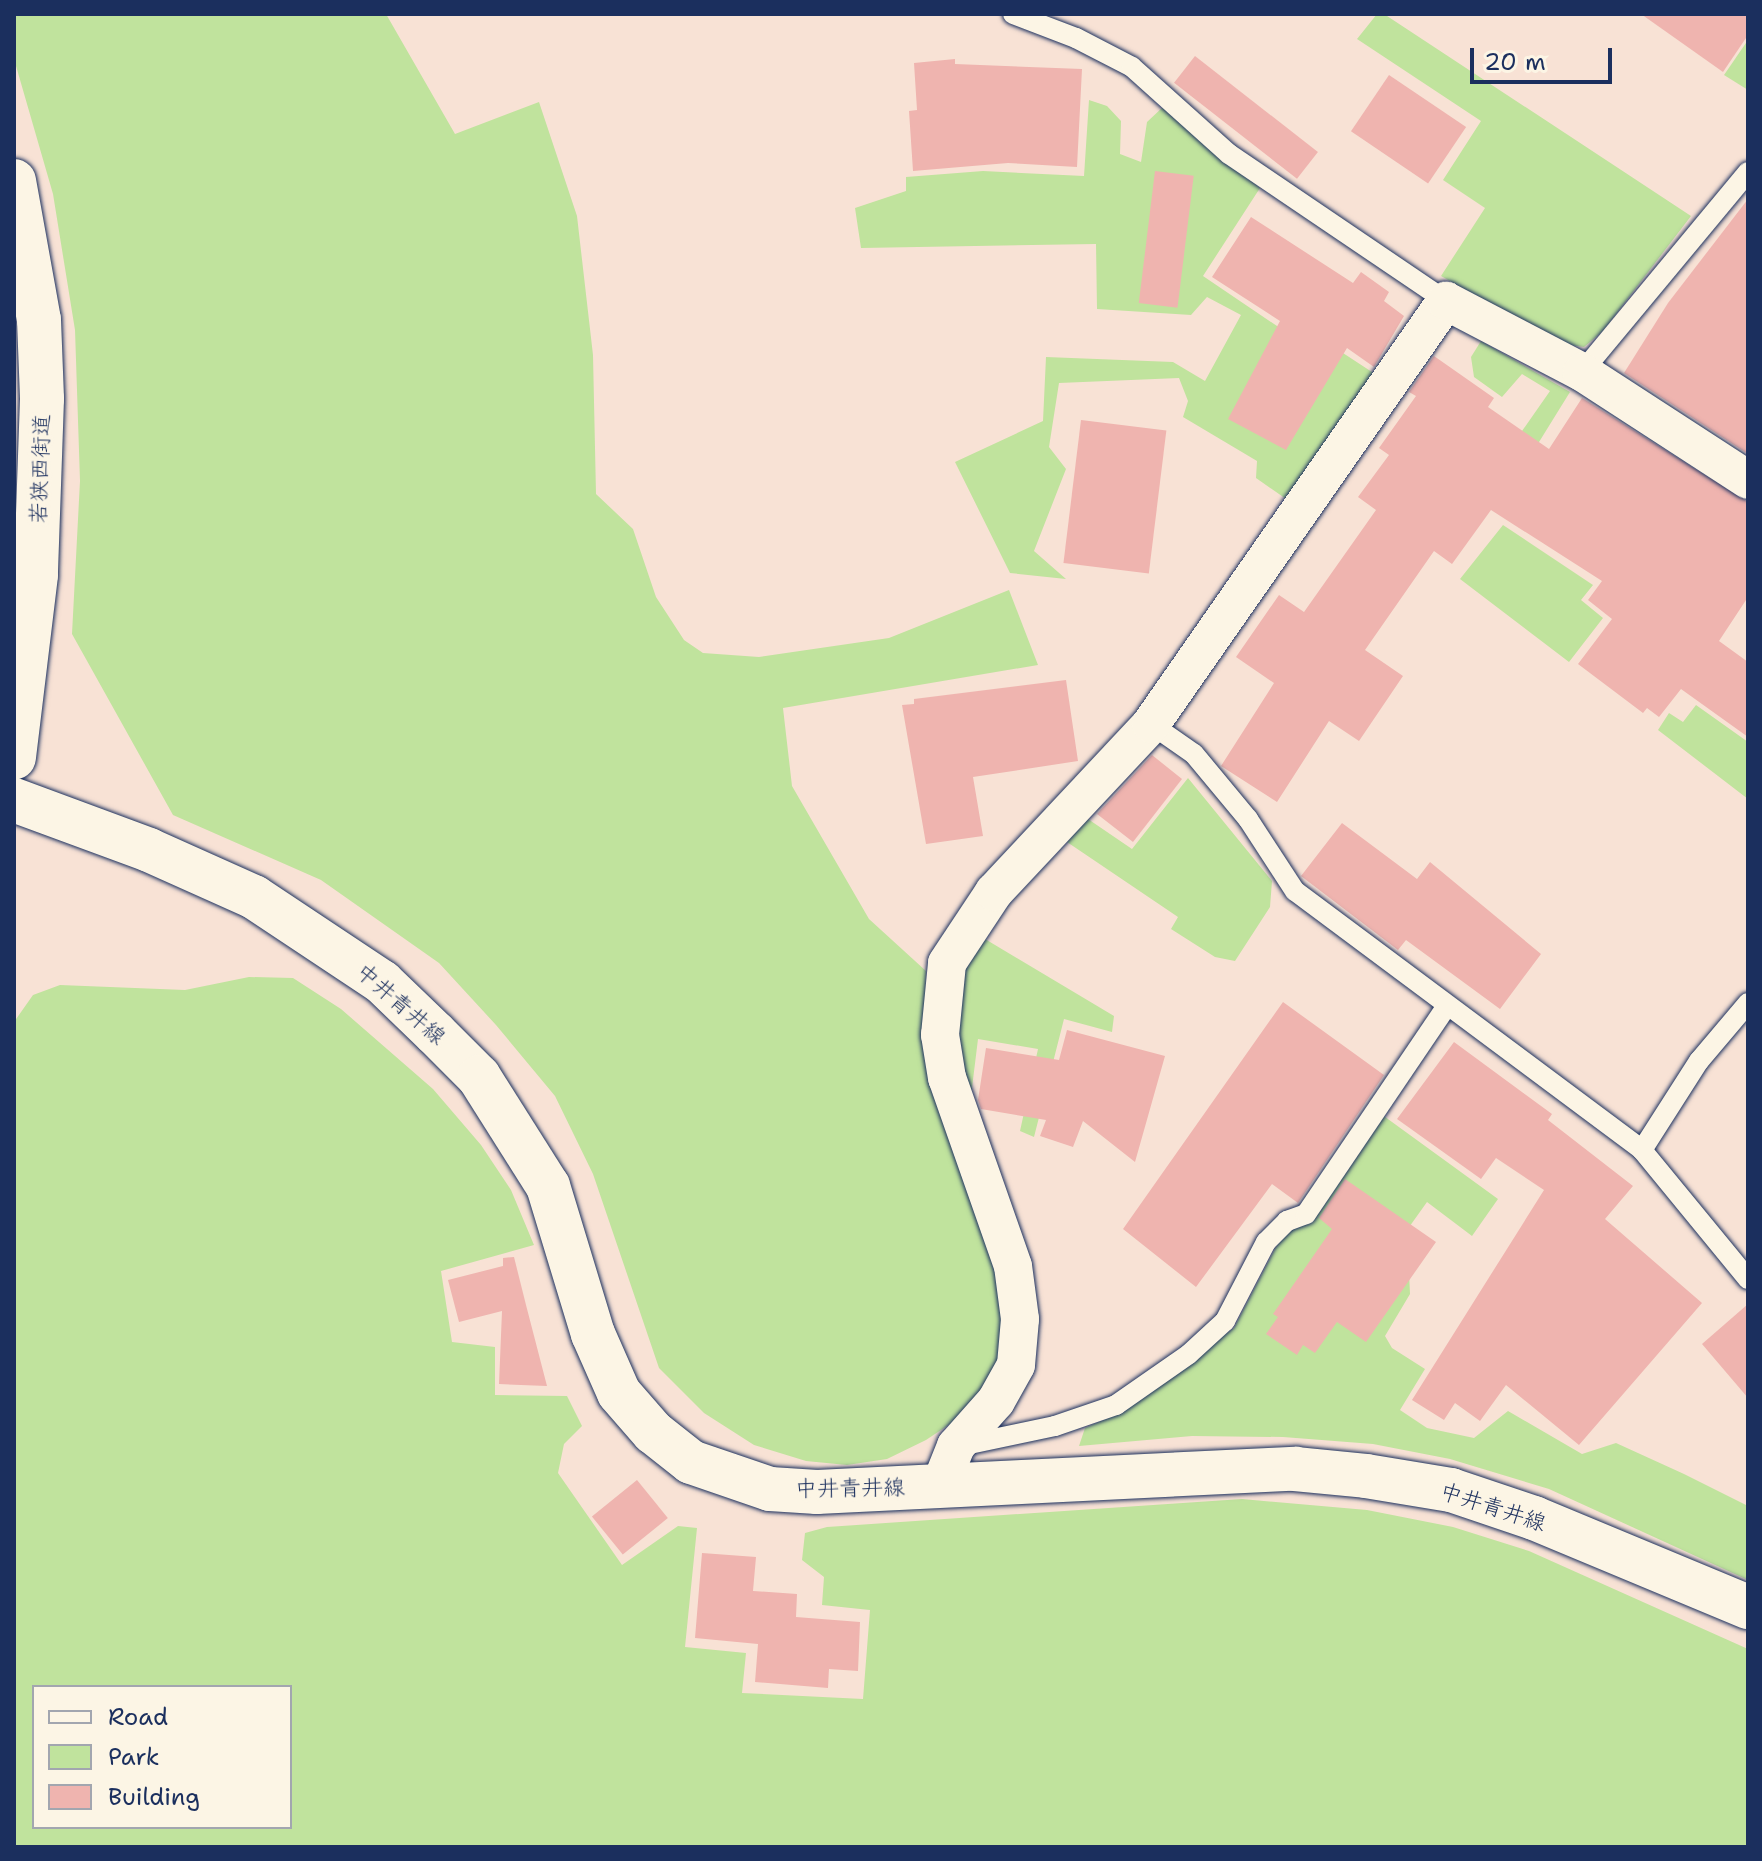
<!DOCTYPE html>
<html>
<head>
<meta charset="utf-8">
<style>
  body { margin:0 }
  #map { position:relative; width:1762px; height:1861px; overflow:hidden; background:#f8e2d5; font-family:"Shantell Sans","Klee One",sans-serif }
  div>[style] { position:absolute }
  .green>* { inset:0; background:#c0e39d }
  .building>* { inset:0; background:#efb4af; transform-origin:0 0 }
  .roads { filter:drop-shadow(0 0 2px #1b2f5e) drop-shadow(0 0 2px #1b2f5e) }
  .lane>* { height:20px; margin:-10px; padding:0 10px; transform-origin:10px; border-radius:10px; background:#fcf5e5 }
  .street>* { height:38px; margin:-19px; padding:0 19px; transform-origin:19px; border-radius:19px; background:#fcf5e5 }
  .secondary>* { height:44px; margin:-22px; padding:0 22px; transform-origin:22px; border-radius:22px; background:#fcf5e5 }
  span { translate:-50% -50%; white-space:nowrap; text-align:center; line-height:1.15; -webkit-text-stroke:7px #fcf5e5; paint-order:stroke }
  .street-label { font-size:22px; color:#1b2f5e }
  .frame { position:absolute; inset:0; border:16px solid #1b2f5e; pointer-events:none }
  .legend { position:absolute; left:32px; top:1685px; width:260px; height:144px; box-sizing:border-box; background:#fcf5e5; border:2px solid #a2a6af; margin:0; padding:10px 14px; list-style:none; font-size:24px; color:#1b2f5e }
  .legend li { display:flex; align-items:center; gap:16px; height:40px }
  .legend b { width:40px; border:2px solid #a2a6af }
  .scale { position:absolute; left:1470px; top:48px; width:142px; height:36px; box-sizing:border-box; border:4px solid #1b2f5e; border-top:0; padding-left:10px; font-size:24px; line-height:28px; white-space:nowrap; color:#1b2f5e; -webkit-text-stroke:6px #fcf5e5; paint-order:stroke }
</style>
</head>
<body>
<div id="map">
  <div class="green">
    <div style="clip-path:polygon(14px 14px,386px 14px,455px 134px,539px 102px,577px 216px,593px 355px,596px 494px,633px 529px,656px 597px,684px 640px,703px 653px,759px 657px,889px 638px,1009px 590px,1038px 665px,783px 708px,792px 786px,869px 919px,926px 971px,924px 1038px,1003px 1269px,1003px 1359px,986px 1390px,959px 1418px,926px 1440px,887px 1459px,847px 1465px,806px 1461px,754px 1445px,704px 1413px,659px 1368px,593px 1174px,555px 1096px,496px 1025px,439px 963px,321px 880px,173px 815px,72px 634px,80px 481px,75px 330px,53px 194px,14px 59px)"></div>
    <div style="clip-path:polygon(1377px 14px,1384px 14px,1691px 216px,1603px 331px,1584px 347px,1562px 344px,1441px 276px,1485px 208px,1443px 180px,1481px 121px,1357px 39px)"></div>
    <div style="clip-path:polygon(1748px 40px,1748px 90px,1724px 75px)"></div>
    <div style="clip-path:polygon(1089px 100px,1107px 106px,1121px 121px,1120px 154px,1141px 162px,1147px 122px,1163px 107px,1260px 188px,1203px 276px,1308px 347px,1317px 336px,1375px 374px,1289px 501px,1256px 478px,1257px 461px,1183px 417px,1188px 401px,1179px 378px,1059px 383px,1049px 447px,1066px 469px,1034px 551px,1066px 579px,1010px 573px,955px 462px,1043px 421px,1046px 357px,1173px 362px,1205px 381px,1241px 315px,1207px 297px,1191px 315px,1097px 309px,1096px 244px,861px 248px,855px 208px,906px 191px,906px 177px,983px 171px,1084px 176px)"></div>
    <div style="clip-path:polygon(1481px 341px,1570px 392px,1521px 471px,1522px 431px,1550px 391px,1522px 374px,1502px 397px,1474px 377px,1471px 357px)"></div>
    <div style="clip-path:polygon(1503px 525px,1593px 585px,1581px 600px,1603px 618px,1569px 662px,1460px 579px)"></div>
    <div style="clip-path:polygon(1696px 705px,1748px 742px,1748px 799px,1658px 730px,1669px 713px,1683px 722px)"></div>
    <div style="clip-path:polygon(1188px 778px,1272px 881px,1270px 907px,1235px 961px,1215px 957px,1171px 929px,1178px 917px,1067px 842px,1088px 819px,1132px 849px)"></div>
    <div style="clip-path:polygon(980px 936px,1114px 1016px,1112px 1032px,1064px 1019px,1034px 1137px,1020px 1131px,1038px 1049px,978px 1039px,971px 1096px,965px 1090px,952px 997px)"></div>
    <div style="clip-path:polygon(evenodd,249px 977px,293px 978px,341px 1009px,433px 1089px,481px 1145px,511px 1190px,534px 1245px,441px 1271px,452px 1342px,495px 1347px,495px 1395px,567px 1396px,582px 1426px,564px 1444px,558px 1473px,622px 1565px,678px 1526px,697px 1528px,685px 1647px,746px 1653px,742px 1693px,863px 1699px,870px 1610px,822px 1605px,824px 1577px,802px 1560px,805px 1533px,827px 1527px,1242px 1499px,1367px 1510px,1453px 1527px,1529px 1551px,1748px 1649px,1748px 1847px,14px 1847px,14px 1022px,33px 995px,60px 985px,185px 990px,249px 977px,34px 1687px,290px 1687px,290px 1827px,34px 1827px,34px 1687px)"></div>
    <div style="clip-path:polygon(1381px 1114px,1498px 1199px,1472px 1236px,1427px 1202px,1407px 1230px,1410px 1294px,1385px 1336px,1392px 1348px,1425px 1369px,1400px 1410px,1427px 1428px,1474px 1438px,1508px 1411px,1582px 1454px,1616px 1443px,1684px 1474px,1748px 1506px,1748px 1580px,1549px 1489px,1450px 1459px,1373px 1444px,1283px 1437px,1192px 1436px,1079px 1446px,1085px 1428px,1119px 1413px,1234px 1328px,1276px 1247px,1288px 1232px,1313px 1220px)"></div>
  </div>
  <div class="building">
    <div style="clip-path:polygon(1641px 14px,1748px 14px,1748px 35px,1723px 72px)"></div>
    <div style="left:1195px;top:56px;width:156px;height:34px;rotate:38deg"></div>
    <div style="clip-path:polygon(955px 59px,955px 64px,1082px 69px,1077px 167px,1008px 163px,913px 171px,909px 111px,917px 110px,914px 63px)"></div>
    <div style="left:1389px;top:75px;width:93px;height:68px;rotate:34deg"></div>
    <div style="left:1155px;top:171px;width:39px;height:133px;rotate:7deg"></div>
    <div style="clip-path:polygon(1748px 199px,1748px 454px,1624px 373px,1668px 303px)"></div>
    <div style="clip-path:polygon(1251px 217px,1353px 283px,1361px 272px,1389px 292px,1384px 301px,1404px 316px,1374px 367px,1347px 348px,1286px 450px,1228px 419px,1280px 321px,1212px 277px)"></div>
    <div style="clip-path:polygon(1434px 356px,1494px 398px,1488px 407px,1549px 449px,1582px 398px,1748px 502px,1748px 597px,1719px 641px,1748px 662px,1748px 737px,1681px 689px,1659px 717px,1647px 708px,1643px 713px,1578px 664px,1612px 619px,1588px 600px,1602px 581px,1491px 510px,1452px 564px,1434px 551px,1365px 650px,1403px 676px,1359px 741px,1329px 721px,1277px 802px,1221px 766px,1274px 683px,1236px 657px,1279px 595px,1304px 612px,1376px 510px,1358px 497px,1389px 455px,1379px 448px,1416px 396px,1409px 392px)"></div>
    <div style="left:1081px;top:420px;width:86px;height:144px;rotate:7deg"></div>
    <div style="clip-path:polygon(1066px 680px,1078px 761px,973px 777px,983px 836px,926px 844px,902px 705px,914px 704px,914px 699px)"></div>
    <div style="clip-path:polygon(1152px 755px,1182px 779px,1133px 842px,1097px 814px)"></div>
    <div style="clip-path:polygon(1342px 823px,1417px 879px,1430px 862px,1541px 954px,1500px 1009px,1406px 940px,1398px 950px,1301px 876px)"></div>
    <div style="clip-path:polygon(1283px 1002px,1384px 1075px,1298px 1203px,1272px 1184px,1196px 1287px,1123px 1229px)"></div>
    <div style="clip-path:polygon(1067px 1030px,1165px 1056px,1135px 1162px,1083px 1121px,1073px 1147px,1040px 1136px,1046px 1120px,981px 1109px,978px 1100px,986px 1048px,1059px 1060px)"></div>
    <div style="clip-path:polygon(1454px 1042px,1552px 1114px,1548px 1120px,1633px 1186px,1605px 1219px,1702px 1303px,1579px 1445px,1506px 1385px,1480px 1421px,1455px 1403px,1444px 1420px,1412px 1400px,1544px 1190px,1496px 1158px,1481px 1179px,1397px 1119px)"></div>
    <div style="clip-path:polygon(1345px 1179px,1436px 1242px,1366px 1342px,1337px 1322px,1315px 1353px,1303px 1345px,1297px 1355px,1266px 1334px,1278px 1317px,1273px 1314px,1332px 1229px,1319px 1218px)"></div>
    <div style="clip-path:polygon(514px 1257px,526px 1305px,547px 1386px,499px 1384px,502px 1311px,459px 1322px,448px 1280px,503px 1266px,503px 1258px)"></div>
    <div style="clip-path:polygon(1748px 1304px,1748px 1398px,1702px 1344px)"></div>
    <div style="left:637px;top:1480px;width:49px;height:58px;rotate:51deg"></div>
    <div style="clip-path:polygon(702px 1553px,756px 1557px,753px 1591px,797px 1594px,796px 1617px,860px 1622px,858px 1671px,829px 1669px,828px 1688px,755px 1682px,758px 1644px,695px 1638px)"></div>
  </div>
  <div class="roads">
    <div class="lane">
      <div style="left:1013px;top:14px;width:67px;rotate:20.9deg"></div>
      <div style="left:1076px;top:38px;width:63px;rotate:27.4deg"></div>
      <div style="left:1132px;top:67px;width:130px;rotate:41.9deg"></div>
      <div style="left:1229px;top:154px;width:262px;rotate:34.1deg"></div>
      <div style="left:1582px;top:372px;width:260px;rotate:-50.3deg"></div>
      <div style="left:1151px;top:724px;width:52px;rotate:34.9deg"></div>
      <div style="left:1194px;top:754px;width:85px;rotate:50.3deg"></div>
      <div style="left:1248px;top:819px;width:86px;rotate:56.9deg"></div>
      <div style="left:1295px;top:891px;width:433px;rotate:36.7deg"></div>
      <div style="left:1642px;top:1150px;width:167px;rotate:50.6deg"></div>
      <div style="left:1642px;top:1150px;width:106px;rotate:-57.4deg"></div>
      <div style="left:1699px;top:1061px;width:76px;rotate:-49.8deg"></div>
      <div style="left:960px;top:1446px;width:97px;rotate:-11.9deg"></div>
      <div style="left:1055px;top:1426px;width:65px;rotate:-19deg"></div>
      <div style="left:1116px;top:1405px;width:89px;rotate:-34.9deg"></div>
      <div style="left:1189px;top:1354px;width:49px;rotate:-42.5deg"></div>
      <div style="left:1225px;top:1321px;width:89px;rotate:-62.6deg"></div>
      <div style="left:1266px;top:1242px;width:30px;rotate:-45deg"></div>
      <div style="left:1287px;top:1221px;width:20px;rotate:-20deg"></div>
      <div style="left:1306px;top:1214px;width:251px;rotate:-55.9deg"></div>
    </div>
    <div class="street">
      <div style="left:940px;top:1486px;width:43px;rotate:-68.2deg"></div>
      <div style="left:956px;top:1446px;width:60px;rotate:-48.4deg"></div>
      <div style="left:996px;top:1401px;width:41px;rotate:-60.9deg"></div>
      <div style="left:1016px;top:1365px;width:46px;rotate:-85deg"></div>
      <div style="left:1020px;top:1319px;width:53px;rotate:-97.5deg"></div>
      <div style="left:1013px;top:1266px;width:199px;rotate:-109.3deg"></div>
      <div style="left:947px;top:1078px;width:44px;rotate:-99.2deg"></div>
      <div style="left:940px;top:1035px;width:72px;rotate:-84.4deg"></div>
      <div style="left:947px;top:963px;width:85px;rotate:-56.5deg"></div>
      <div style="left:994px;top:892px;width:230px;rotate:-46.9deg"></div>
      <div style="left:1151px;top:724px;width:516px;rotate:-55.11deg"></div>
      <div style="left:1446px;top:301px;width:153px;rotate:27.6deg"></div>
      <div style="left:1582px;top:372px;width:198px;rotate:33deg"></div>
    </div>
    <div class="secondary">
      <div style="left:14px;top:181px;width:141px;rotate:79.8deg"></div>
      <div style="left:39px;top:320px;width:79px;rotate:87.8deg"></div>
      <div style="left:42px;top:399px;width:176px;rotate:92deg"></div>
      <div style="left:36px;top:575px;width:184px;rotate:96.9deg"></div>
      <div style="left:14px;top:800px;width:144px;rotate:20.3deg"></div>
      <div style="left:149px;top:850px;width:115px;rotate:24.1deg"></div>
      <div style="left:254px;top:897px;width:154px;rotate:33.6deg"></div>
      <div style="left:382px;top:982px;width:74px;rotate:43.9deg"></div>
      <div style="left:435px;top:1033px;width:62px;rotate:45deg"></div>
      <div style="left:479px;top:1077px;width:129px;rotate:57.7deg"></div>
      <div style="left:548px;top:1186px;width:155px;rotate:73.1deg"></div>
      <div style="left:593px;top:1334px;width:64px;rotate:66.2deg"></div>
      <div style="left:619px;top:1393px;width:52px;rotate:48.9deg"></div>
      <div style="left:653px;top:1432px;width:48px;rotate:38.3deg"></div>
      <div style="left:691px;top:1462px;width:83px;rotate:18.9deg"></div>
      <div style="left:770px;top:1489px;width:47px;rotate:3.7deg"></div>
      <div style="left:817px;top:1492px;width:479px;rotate:-2.8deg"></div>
      <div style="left:1295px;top:1469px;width:71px;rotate:5.6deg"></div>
      <div style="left:1366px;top:1476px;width:86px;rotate:9.4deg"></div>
      <div style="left:1451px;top:1490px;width:88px;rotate:18.6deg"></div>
      <div style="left:1534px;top:1518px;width:232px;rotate:22.6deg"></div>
    </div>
  </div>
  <div class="street-label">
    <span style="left:40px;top:469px;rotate:-88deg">若狭西街道</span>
    <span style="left:401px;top:1004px;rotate:41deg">中井青井線</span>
    <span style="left:850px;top:1488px;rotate:-1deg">中井青井線</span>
    <span style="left:1493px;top:1507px;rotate:18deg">中井青井線</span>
  </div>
  <div class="frame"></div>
  <ul class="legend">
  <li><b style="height:10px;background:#fcf5e5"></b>Road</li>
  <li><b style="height:22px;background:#c0e39d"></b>Park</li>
  <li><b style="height:22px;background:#efb4af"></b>Building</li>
  </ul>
  <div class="scale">20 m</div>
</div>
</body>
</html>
